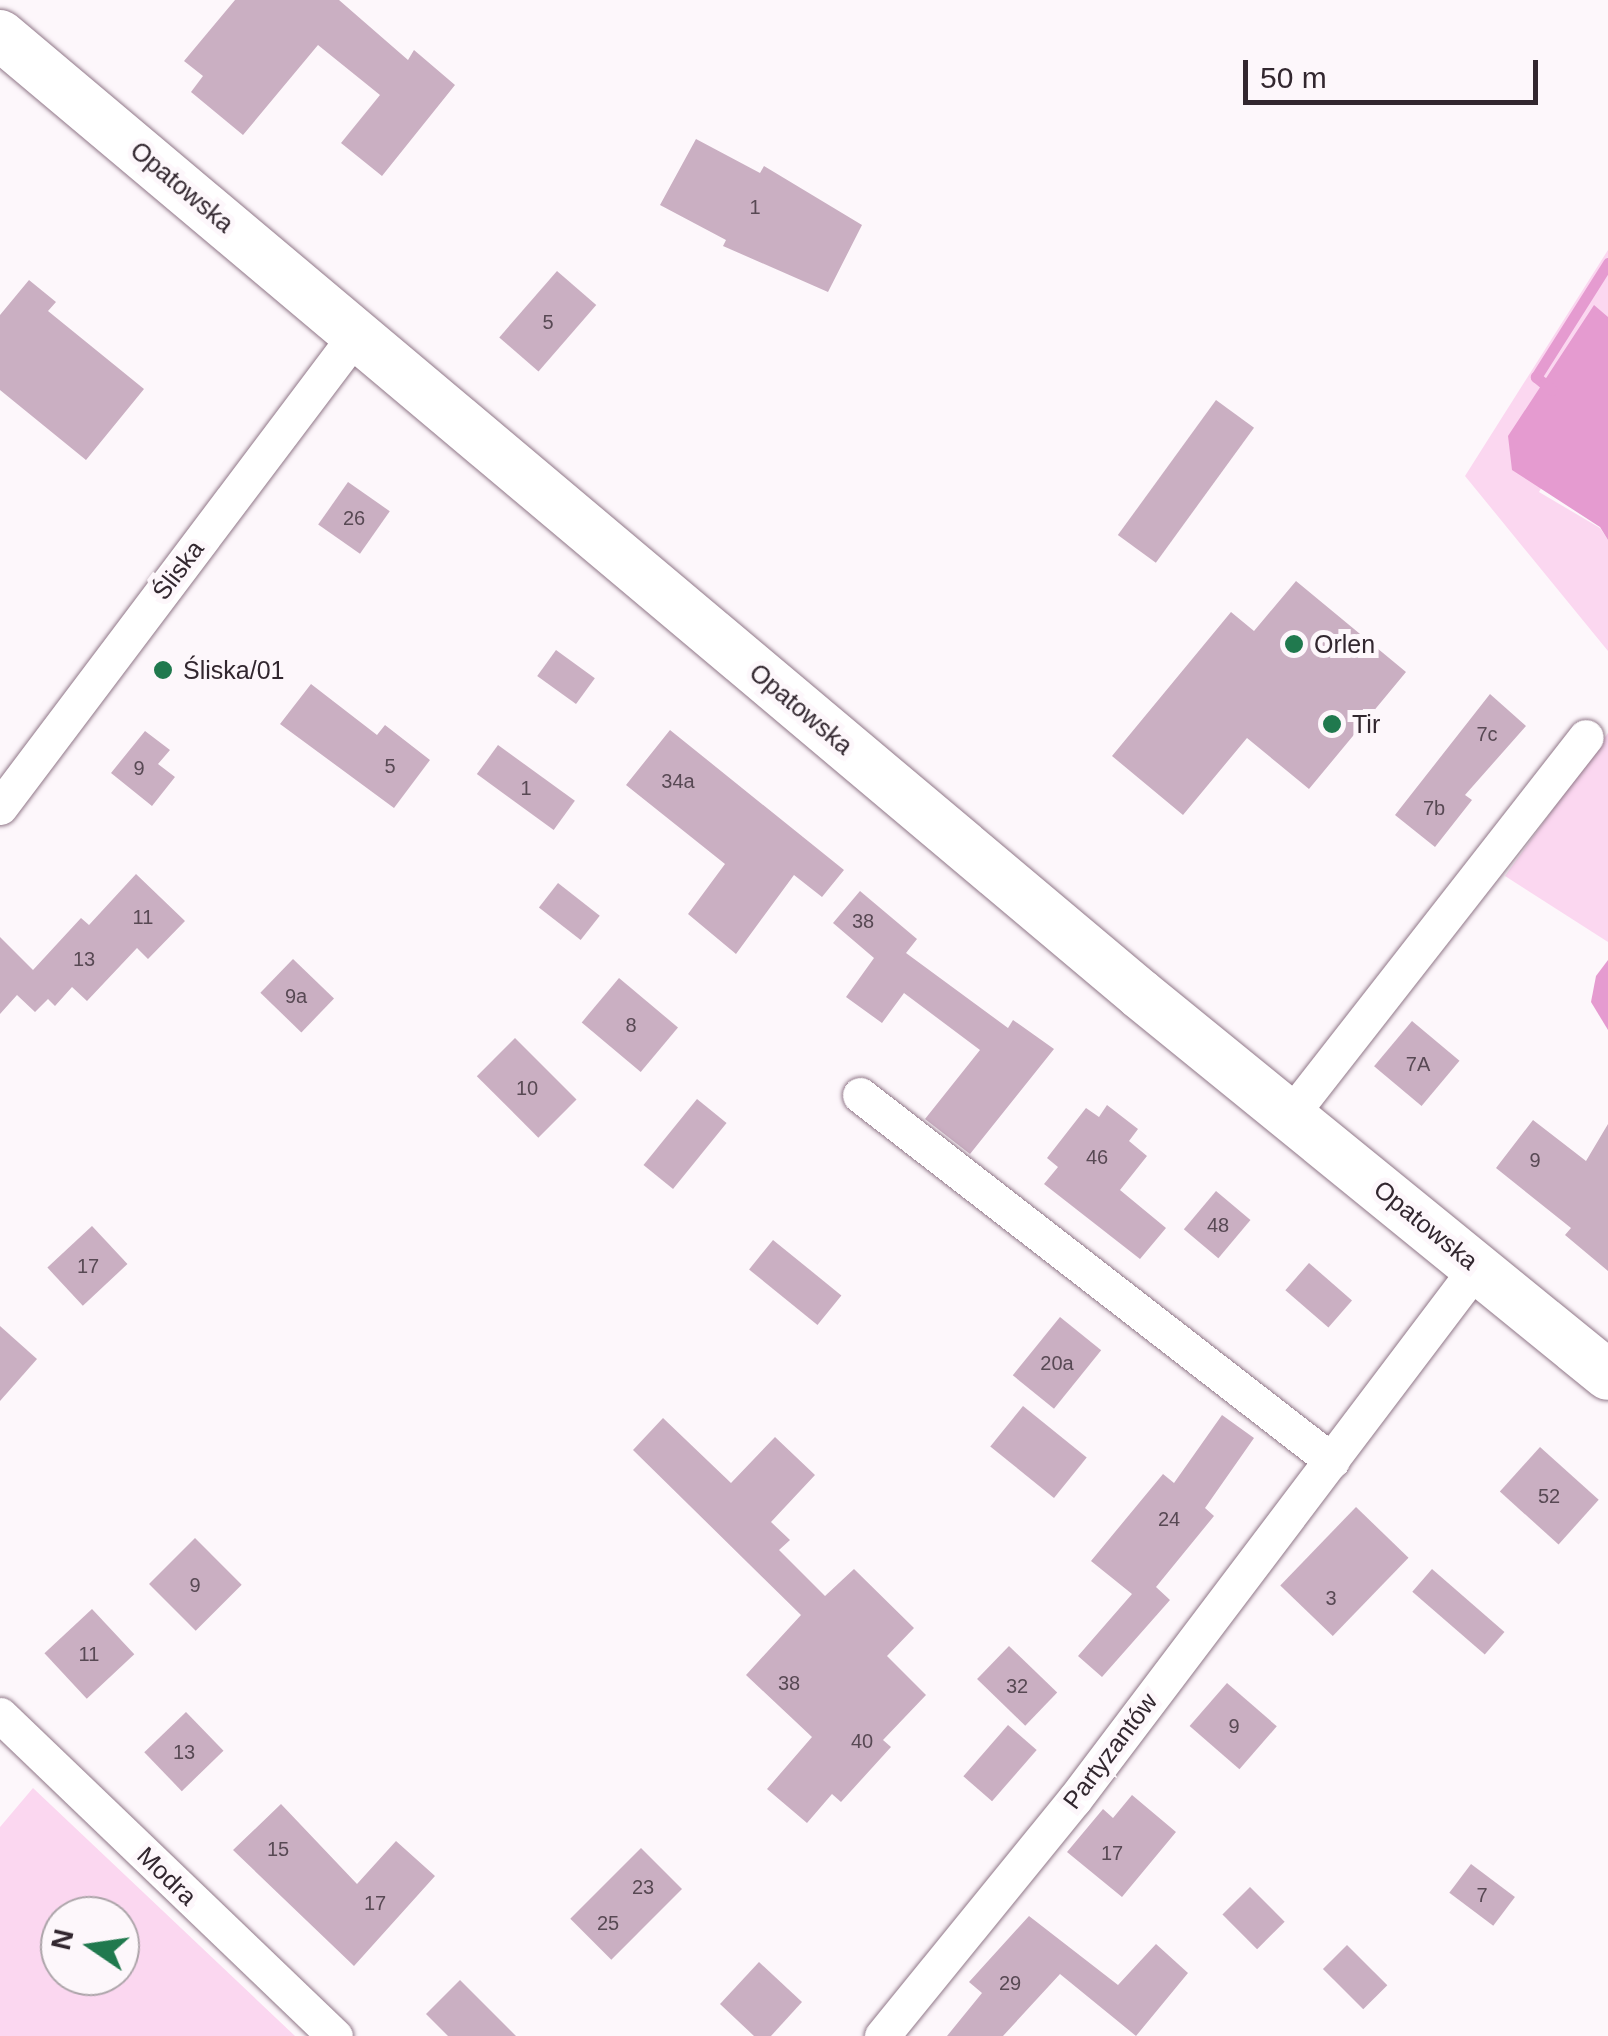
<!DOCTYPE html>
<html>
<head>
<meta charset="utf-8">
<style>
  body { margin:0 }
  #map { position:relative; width:1608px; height:2036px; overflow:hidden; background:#fdf7fb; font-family:Helvetica,sans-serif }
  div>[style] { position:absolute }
  .green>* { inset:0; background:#fbd7f0 }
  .water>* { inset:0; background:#e59bd0 }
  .stream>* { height:11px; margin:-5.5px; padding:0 5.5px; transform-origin:5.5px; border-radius:5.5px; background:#e59bd0 }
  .building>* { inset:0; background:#caafc2; transform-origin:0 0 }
  .roads { filter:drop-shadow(0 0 2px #907788) drop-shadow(0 0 2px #907788) }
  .street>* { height:35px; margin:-17.5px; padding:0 17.5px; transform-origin:17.5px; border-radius:17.5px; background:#fff }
  .secondary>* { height:50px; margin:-25px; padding:0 25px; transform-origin:25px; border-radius:25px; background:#fff }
  .dots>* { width:28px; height:28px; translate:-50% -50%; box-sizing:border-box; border:5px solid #fdf7fb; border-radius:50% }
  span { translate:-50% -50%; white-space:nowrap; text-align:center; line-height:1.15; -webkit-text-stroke:10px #fdf7fb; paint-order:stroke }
  .number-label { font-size:20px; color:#584954 }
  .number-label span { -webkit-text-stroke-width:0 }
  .street-label { font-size:25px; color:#32272f }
  .poi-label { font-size:25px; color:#32272f }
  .left { translate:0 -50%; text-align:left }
  .north { position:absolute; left:40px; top:1896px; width:100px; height:100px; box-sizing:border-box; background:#fdf7fb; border:2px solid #aca4a9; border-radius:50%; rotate:283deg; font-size:28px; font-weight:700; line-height:40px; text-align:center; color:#32272f }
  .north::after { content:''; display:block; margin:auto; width:35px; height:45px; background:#20794e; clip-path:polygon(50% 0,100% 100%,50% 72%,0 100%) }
  .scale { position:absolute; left:1243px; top:60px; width:295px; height:45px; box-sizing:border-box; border:5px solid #32272f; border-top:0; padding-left:12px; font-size:30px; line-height:35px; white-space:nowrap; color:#32272f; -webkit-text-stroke:8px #fdf7fb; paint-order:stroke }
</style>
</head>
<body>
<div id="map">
  <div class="green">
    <div style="clip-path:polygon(1608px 250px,1608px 363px,1539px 492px,1600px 528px,1608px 540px,1608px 651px,1465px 476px)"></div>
    <div style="clip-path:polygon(1608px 733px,1608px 942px,1505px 876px)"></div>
    <div style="clip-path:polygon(evenodd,33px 1788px,295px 2036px,0 2036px,0 1827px,33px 1788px,60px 1916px,120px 1916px,120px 1976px,60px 1976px,60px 1916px)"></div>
  </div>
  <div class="water">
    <div style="clip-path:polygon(1594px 305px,1608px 317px,1608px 540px,1600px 527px,1512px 470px,1508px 436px)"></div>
    <div style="clip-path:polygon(1608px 960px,1608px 1030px,1591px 1002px,1596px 976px)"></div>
  </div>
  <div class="stream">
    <div style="left:1552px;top:390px;width:21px;rotate:-141deg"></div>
    <div style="left:1536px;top:377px;width:135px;rotate:-57.7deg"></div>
  </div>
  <div class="building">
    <div style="clip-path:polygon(235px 0,339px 0,408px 60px,414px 50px,455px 85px,382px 176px,341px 143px,380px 95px,318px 45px,243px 135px,191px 92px,203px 76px,184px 61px)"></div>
    <div style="clip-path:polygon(696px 139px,760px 173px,764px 166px,862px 225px,828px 292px,723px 246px,726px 240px,660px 205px)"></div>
    <div style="left:557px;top:271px;width:52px;height:88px;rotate:41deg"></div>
    <div style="clip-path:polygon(29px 280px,56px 302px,48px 311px,144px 389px,86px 460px,0 390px,0 315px)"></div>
    <div style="left:1216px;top:400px;width:47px;height:167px;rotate:36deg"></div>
    <div style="left:348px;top:482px;width:51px;height:52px;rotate:35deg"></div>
    <div style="clip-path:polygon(1296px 581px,1406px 672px,1309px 789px,1247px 738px,1183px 815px,1112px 756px,1231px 612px,1254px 631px)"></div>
    <div style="left:556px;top:650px;width:48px;height:32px;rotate:36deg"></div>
    <div style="clip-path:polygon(311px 684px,377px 735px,385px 725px,430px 760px,394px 808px,280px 724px)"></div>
    <div style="clip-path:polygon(1490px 694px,1526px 726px,1465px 795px,1472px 800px,1435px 847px,1395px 815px)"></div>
    <div style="clip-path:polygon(670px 730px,844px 870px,822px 897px,794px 875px,736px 954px,688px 914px,725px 864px,626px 785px)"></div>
    <div style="clip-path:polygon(145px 731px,170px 750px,158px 764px,175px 777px,152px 806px,111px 773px)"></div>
    <div style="left:498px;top:745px;width:95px;height:36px;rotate:36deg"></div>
    <div style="clip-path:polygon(136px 874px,185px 921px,148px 959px,137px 948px,87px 1001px,72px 987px,55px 1006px,48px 999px,35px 1012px,17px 995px,0 1014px,0 937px,33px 970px,81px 918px,89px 925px)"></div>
    <div style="left:558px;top:883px;width:53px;height:31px;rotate:38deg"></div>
    <div style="clip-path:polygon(860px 891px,917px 939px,906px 953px,1008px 1028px,1013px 1020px,1054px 1049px,970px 1154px,925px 1119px,980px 1050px,904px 993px,882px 1023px,846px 997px,874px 958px,833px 923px)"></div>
    <div style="left:293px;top:959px;width:57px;height:47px;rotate:44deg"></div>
    <div style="left:619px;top:978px;width:77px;height:58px;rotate:40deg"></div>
    <div style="left:1412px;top:1021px;width:62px;height:59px;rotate:40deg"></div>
    <div style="left:515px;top:1038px;width:87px;height:54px;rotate:45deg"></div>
    <div style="left:697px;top:1099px;width:38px;height:85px;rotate:39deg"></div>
    <div style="clip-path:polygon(1107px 1105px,1138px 1129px,1129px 1141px,1147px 1156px,1120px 1190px,1166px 1228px,1140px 1259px,1044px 1184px,1058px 1167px,1047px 1158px,1086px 1108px,1099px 1117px)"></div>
    <div style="clip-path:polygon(1533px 1120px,1586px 1161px,1608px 1124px,1608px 1271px,1565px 1235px,1571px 1228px,1496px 1168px)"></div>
    <div style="left:1216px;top:1191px;width:45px;height:50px;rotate:40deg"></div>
    <div style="left:92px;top:1226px;width:52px;height:61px;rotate:47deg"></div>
    <div style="left:773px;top:1240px;width:88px;height:38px;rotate:39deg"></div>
    <div style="left:1309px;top:1263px;width:57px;height:36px;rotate:41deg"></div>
    <div style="left:1060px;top:1317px;width:53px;height:75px;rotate:39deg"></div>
    <div style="clip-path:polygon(0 1326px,37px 1359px,0 1401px)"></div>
    <div style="left:1023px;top:1406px;width:82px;height:52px;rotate:39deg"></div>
    <div style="clip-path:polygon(1222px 1415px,1254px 1438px,1205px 1508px,1214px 1516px,1156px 1587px,1170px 1600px,1102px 1677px,1078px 1656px,1132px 1594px,1091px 1561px,1163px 1474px,1174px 1483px)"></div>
    <div style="clip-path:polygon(663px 1418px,731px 1483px,775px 1437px,815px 1475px,771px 1522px,790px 1540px,779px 1550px,825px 1596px,854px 1569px,914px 1628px,887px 1656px,926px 1695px,883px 1740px,891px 1747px,841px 1802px,832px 1794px,807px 1823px,767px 1789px,812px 1737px,746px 1675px,801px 1615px,633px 1450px)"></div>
    <div style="left:1540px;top:1447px;width:79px;height:60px;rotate:42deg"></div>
    <div style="left:1356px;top:1507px;width:73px;height:109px;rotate:44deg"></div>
    <div style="left:195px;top:1538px;width:66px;height:65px;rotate:45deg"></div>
    <div style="left:1432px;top:1569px;width:96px;height:30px;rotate:41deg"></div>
    <div style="left:92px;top:1609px;width:62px;height:65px;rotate:47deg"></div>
    <div style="left:1009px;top:1646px;width:67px;height:46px;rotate:44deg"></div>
    <div style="left:1227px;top:1683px;width:66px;height:57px;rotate:41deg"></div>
    <div style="left:186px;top:1712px;width:54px;height:58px;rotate:46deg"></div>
    <div style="left:1008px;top:1725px;width:38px;height:68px;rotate:41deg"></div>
    <div style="clip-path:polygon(1132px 1795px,1176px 1832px,1122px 1897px,1067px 1852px,1103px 1809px,1113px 1818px)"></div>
    <div style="clip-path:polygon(281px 1804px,357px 1884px,396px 1841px,435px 1876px,354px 1966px,233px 1850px)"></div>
    <div style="left:641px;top:1848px;width:58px;height:100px;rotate:45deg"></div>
    <div style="left:1471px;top:1864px;width:55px;height:36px;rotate:37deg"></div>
    <div style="left:1250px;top:1887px;width:49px;height:39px;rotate:45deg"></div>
    <div style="clip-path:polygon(1029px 1916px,1118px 1985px,1156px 1944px,1188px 1973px,1136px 2036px,1060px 1974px,1003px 2036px,947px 2036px,982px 1993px,969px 1982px)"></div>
    <div style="left:1347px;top:1945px;width:57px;height:34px;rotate:45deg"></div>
    <div style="clip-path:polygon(759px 1962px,802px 2002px,771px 2036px,754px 2036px,720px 2004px)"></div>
    <div style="clip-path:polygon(460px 1980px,516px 2036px,448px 2036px,426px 2014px)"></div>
  </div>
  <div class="roads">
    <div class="street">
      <div style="left:0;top:807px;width:593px;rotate:-53.01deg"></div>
      <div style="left:860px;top:1095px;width:597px;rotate:37.79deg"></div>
      <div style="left:1292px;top:1113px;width:477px;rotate:-52deg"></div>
      <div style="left:0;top:1715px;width:464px;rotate:43.8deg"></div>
      <div style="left:882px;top:2036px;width:304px;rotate:-50.9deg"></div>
      <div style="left:1074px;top:1800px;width:668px;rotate:-52.91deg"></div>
    </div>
    <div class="secondary">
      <div style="left:0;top:35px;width:1490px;rotate:40.07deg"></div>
      <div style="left:1140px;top:994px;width:603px;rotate:39.15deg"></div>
    </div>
  </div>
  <div class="dots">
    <div style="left:1294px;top:644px;background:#20794e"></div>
    <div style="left:163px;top:670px;background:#20794e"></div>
    <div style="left:1332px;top:724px;background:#20794e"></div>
  </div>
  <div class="number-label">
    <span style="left:755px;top:207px">1</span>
    <span style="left:548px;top:322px">5</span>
    <span style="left:354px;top:518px">26</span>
    <span style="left:1487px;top:734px">7c</span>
    <span style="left:390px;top:766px">5</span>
    <span style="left:139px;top:768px">9</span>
    <span style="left:678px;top:781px">34a</span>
    <span style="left:526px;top:788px">1</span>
    <span style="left:1434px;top:808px">7b</span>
    <span style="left:143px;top:917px">11</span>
    <span style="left:863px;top:921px">38</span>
    <span style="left:84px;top:959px">13</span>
    <span style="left:296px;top:996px">9a</span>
    <span style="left:631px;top:1025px">8</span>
    <span style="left:1418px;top:1064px">7A</span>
    <span style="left:527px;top:1088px">10</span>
    <span style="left:1097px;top:1157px">46</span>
    <span style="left:1535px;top:1160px">9</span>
    <span style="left:1218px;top:1225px">48</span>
    <span style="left:88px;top:1266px">17</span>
    <span style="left:1057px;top:1363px">20a</span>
    <span style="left:1549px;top:1496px">52</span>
    <span style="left:1169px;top:1519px">24</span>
    <span style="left:195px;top:1585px">9</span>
    <span style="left:1331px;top:1598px">3</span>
    <span style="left:89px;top:1654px">11</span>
    <span style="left:789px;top:1683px">38</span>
    <span style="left:1017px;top:1686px">32</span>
    <span style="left:1234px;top:1726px">9</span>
    <span style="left:862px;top:1741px">40</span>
    <span style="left:184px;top:1752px">13</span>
    <span style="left:278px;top:1849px">15</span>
    <span style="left:1112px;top:1853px">17</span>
    <span style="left:643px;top:1887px">23</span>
    <span style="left:1482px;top:1895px">7</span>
    <span style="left:375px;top:1903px">17</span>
    <span style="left:608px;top:1923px">25</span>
    <span style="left:1010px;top:1983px">29</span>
  </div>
  <div class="street-label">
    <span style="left:182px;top:187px;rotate:40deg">Opatowska</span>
    <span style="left:178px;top:570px;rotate:-53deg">Śliska</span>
    <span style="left:801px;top:709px;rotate:40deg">Opatowska</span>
    <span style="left:1426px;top:1225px;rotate:39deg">Opatowska</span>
    <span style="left:1110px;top:1751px;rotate:-53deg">Partyzantów</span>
    <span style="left:167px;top:1876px;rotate:44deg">Modra</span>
  </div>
  <div class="poi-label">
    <span class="left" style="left:1314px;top:644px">Orlen</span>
    <span class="left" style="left:183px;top:670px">Śliska/01</span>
    <span class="left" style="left:1352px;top:724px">Tir</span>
  </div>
  <div class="north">N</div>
  <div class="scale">50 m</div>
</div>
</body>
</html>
